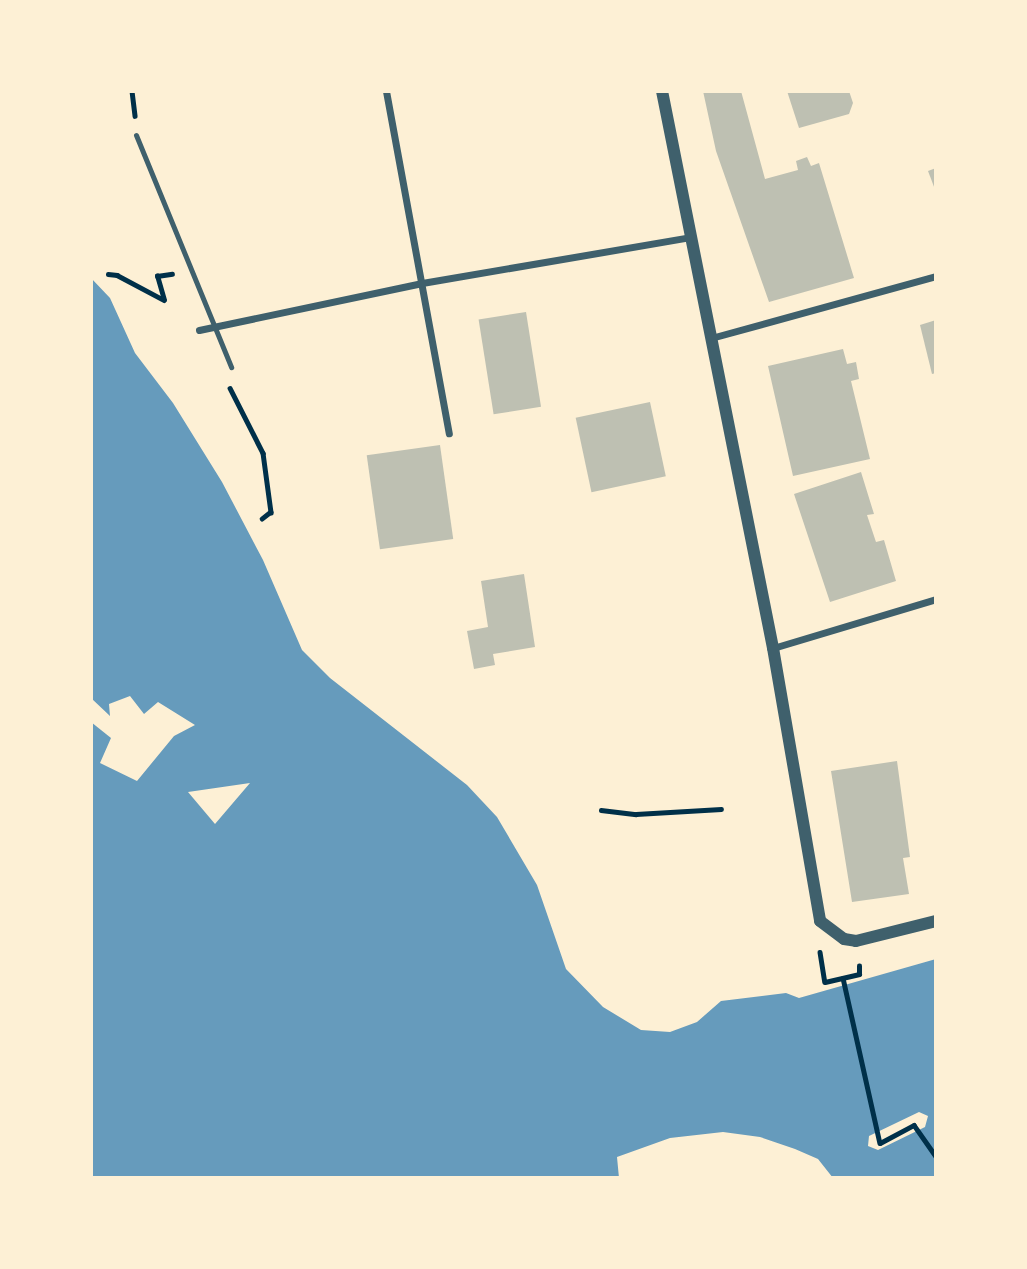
<!DOCTYPE html>
<html>
<head>
<meta charset="utf-8">
<style>
  body { margin:0 }
  #map { position:relative; width:1027px; height:1269px; overflow:hidden; background:#fdf0d5; font-family:Arial,sans-serif }
  div>[style] { position:absolute }
  .water>* { inset:0; background:#669bbc }
  .building>* { inset:0; background:#bec0b2; transform-origin:0 0 }
  .path>* { height:4.5px; margin:-2.25px; padding:0 2.25px; transform-origin:2.25px; border-radius:2.25px; background:#003049 }
  .service>* { height:5px; margin:-2.5px; padding:0 2.5px; transform-origin:2.5px; border-radius:2.5px; background:#3f606c }
  .minor>* { height:7px; margin:-3.5px; padding:0 3.5px; transform-origin:3.5px; border-radius:3.5px; background:#3f606c }
  .tertiary>* { height:12px; margin:-6px; padding:0 6px; transform-origin:6px; border-radius:6px; background:#3f606c }
  span { translate:-50% -50%; white-space:nowrap; text-align:center; line-height:1.15; -webkit-text-stroke:7px #fdf0d5; paint-order:stroke }
  .frame { position:absolute; inset:0; border:93px solid #fdf0d5; pointer-events:none }
</style>
</head>
<body>
<div id="map">
  <div class="water">
    <div style="clip-path:polygon(evenodd,91px 278px,110px 298px,135px 353px,173px 403px,222px 482px,263px 560px,302px 650px,330px 678px,467px 785px,497px 817px,537px 885px,566px 969px,603px 1007px,641px 1030px,670px 1032px,697px 1022px,721px 1001px,786px 993px,799px 998px,936px 959px,936px 1178px,833px 1178px,818px 1159px,795px 1149px,760px 1137px,723px 1132px,670px 1138px,617px 1157px,619px 1178px,91px 1178px,91px 722px,111px 738px,100px 763px,137px 781px,174px 736px,195px 725px,158px 702px,144px 714px,130px 696px,109px 704px,110px 716px,91px 698px,91px 278px,250px 783px,215px 824px,188px 792px,250px 783px,91px 278px,919px 1112px,928px 1116px,925px 1127px,878px 1150px,868px 1146px,869px 1136px,919px 1112px)"></div>
  </div>
  <div class="building">
    <div style="clip-path:polygon(703px 91px,741px 91px,765px 179px,798px 170px,796px 161px,807px 157px,811px 166px,819px 163px,854px 278px,769px 302px,716px 151px)"></div>
    <div style="clip-path:polygon(787px 91px,849px 91px,853px 103px,849px 114px,799px 128px)"></div>
    <div style="clip-path:polygon(936px 168px,936px 192px,928px 171px)"></div>
    <div style="left:526px;top:312px;width:96px;height:48px;rotate:81deg"></div>
    <div style="clip-path:polygon(936px 320px,936px 373px,932px 374px,920px 325px)"></div>
    <div style="clip-path:polygon(843px 349px,847px 364px,856px 362px,859px 379px,851px 381px,870px 459px,793px 476px,768px 366px)"></div>
    <div style="left:650px;top:402px;width:76px;height:76px;rotate:78deg"></div>
    <div style="left:440px;top:445px;width:95px;height:74px;rotate:82deg"></div>
    <div style="clip-path:polygon(861px 472px,874px 514px,867px 515px,876px 542px,884px 540px,896px 581px,830px 602px,794px 494px)"></div>
    <div style="clip-path:polygon(524px 574px,535px 647px,493px 654px,495px 665px,474px 669px,467px 631px,488px 627px,481px 581px)"></div>
    <div style="clip-path:polygon(897px 761px,910px 857px,903px 858px,909px 894px,852px 902px,831px 771px)"></div>
  </div>
  <div class="path">
    <div style="left:132px;top:91px;width:25px;rotate:83deg"></div>
    <div style="left:108px;top:274px;width:9px;rotate:6deg"></div>
    <div style="left:117px;top:275px;width:53px;rotate:28deg"></div>
    <div style="left:164px;top:300px;width:25px;rotate:-106deg"></div>
    <div style="left:157px;top:276px;width:15px;rotate:-8deg"></div>
    <div style="left:230px;top:388px;width:73px;rotate:63.1deg"></div>
    <div style="left:263px;top:453px;width:60px;rotate:82.3deg"></div>
    <div style="left:271px;top:512px;width:11px;rotate:142deg"></div>
    <div style="left:601px;top:810px;width:35px;rotate:7deg"></div>
    <div style="left:636px;top:814px;width:85px;rotate:-3.4deg"></div>
    <div style="left:820px;top:952px;width:30px;rotate:81deg"></div>
    <div style="left:825px;top:982px;width:35px;rotate:-13deg"></div>
    <div style="left:859px;top:974px;width:8px;rotate:-90deg"></div>
    <div style="left:843px;top:978px;width:169px;rotate:77.4deg"></div>
    <div style="left:880px;top:1143px;width:38px;rotate:-28deg"></div>
    <div style="left:914px;top:1125px;width:39px;rotate:55deg"></div>
  </div>
  <div class="service">
    <div style="left:136px;top:135px;width:251px;rotate:67.7deg"></div>
  </div>
  <div class="minor">
    <div style="left:386px;top:91px;width:348px;rotate:79.6deg"></div>
    <div style="left:199px;top:330px;width:228px;rotate:-11.9deg"></div>
    <div style="left:422px;top:283px;width:272px;rotate:-9.7deg"></div>
    <div style="left:711px;top:338px;width:233px;rotate:-15.4deg"></div>
    <div style="left:773px;top:648px;width:170px;rotate:-16.7deg"></div>
  </div>
  <div class="tertiary">
    <div style="left:662px;top:91px;width:568px;rotate:78.73deg"></div>
    <div style="left:773px;top:648px;width:277px;rotate:80.2deg"></div>
    <div style="left:820px;top:921px;width:30px;rotate:37deg"></div>
    <div style="left:844px;top:939px;width:12px;rotate:9deg"></div>
    <div style="left:856px;top:941px;width:82px;rotate:-14deg"></div>
  </div>
  <div class="frame"></div>
</div>
</body>
</html>
